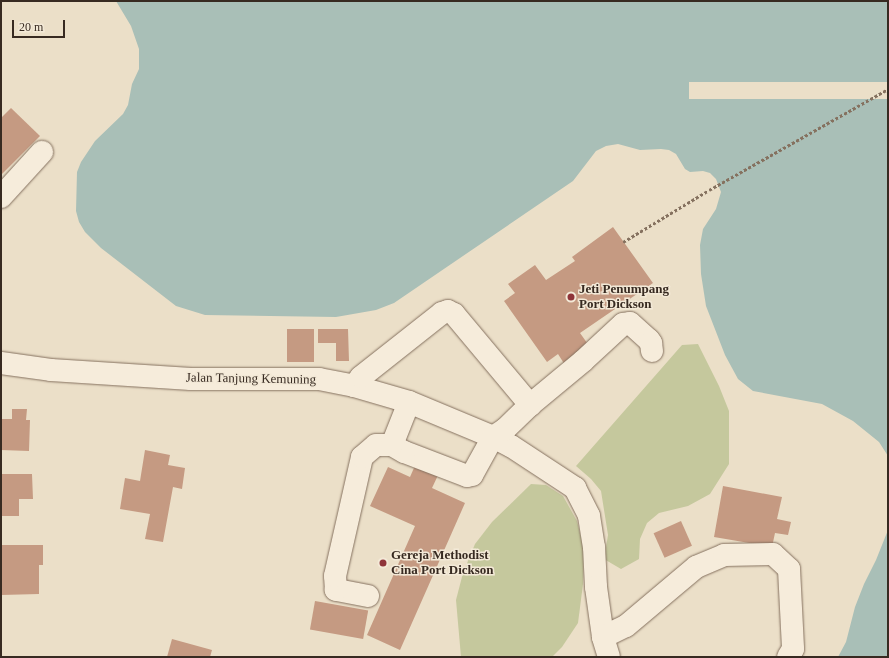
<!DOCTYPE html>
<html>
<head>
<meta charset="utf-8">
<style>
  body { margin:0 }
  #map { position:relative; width:889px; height:658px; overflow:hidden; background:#ebdfc8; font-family:"Times New Roman",serif }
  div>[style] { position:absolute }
  .green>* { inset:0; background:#c5c89d }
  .water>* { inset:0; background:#a9bfb7 }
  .pier>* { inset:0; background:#ebdfc8; transform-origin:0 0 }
  .building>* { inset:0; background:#c59a82; transform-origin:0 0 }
  .path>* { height:2.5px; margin-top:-1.25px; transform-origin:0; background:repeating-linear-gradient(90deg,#85715f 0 3px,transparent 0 5px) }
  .roads { filter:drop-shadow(0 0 1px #85715f) drop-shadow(0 0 1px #85715f) }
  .minor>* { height:22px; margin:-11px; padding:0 11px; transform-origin:11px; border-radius:11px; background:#f6ecdb }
  .dots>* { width:11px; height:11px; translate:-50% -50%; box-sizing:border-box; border:2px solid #f3e9d7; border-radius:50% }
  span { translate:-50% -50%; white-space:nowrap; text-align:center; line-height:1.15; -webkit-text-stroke:3px #f3e9d7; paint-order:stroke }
  .poi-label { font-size:13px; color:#372a21; font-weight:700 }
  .left { translate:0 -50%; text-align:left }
  .street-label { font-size:13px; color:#372a21 }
  .frame { position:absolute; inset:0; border:2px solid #372a21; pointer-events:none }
  .scale { position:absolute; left:12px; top:20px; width:53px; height:18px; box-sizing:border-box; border:2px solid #372a21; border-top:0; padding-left:5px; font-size:12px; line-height:14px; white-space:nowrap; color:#372a21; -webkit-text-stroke:3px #f3e9d7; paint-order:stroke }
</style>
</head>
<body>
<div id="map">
  <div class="green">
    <div style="clip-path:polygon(698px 344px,719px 386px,729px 411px,729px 464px,710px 494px,688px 506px,659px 513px,647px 523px,640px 539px,639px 559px,621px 569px,604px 559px,608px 535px,601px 491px,591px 479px,576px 466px,682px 345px)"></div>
    <div style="clip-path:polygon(531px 484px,546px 485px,563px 496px,577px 521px,584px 549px,583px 584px,578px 623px,562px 647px,552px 657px,461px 657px,456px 600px,463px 573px,475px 544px,492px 522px)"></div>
  </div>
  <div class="water">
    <div style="clip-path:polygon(116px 1px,888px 1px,888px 456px,879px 442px,853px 421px,822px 404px,753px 391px,738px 379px,725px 355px,706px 306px,701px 274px,700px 245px,703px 229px,716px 209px,721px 192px,716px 179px,710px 173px,703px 171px,690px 172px,685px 169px,676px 154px,669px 150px,661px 149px,640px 150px,618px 144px,606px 146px,596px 151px,573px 181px,394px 303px,376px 310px,336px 317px,205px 315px,176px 306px,101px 248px,85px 232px,79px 222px,76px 211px,77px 172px,81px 162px,95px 141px,123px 114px,128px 105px,132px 84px,139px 69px,139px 49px,131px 26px)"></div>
    <div style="clip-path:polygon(888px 530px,888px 657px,838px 657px,846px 642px,855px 607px,864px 584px,876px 560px)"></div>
  </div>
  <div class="pier">
    <div style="left:888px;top:82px;width:17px;height:199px;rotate:90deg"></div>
  </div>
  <div class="building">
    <div style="clip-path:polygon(11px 108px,40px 136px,1px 175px,1px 118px)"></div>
    <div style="clip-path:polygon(613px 227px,653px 283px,580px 333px,590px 347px,565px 365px,558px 354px,547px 362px,504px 301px,515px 293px,508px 284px,535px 265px,546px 280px,575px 261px,572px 257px)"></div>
    <div style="left:287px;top:329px;width:27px;height:33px"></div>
    <div style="clip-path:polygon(318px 329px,348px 329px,349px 361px,336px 361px,336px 343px,318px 343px)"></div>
    <div style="clip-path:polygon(12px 409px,27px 409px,26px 420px,30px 420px,29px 451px,1px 450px,1px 419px,12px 419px)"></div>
    <div style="clip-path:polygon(145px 450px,170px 455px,168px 465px,185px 468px,182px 489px,173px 487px,163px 542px,145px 539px,150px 514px,120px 509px,125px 478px,140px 481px)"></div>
    <div style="clip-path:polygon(417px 461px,440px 471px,432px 488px,465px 503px,400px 650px,367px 635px,415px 526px,370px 506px,388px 467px,410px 477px)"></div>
    <div style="clip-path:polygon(1px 474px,32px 474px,33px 499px,19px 499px,19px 516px,1px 516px)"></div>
    <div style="clip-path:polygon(723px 486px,782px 497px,777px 519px,791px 522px,788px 535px,775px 533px,772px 547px,714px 537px)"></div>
    <div style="left:681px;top:521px;width:27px;height:30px;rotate:66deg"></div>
    <div style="clip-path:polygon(1px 545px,43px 545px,43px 565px,39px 565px,39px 594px,1px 595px)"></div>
    <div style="left:315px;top:601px;width:54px;height:29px;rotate:10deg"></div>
    <div style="clip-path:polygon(172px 639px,212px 650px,210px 657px,167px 657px)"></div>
  </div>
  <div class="path">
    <div style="left:623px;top:242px;width:100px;rotate:-31.2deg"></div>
    <div style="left:709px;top:190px;width:206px;rotate:-29.4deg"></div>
  </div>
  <div class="roads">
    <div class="minor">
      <div style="left:1px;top:197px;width:61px;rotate:-47.7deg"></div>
      <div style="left:1px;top:363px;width:50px;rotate:8deg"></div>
      <div style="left:51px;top:370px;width:140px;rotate:3.7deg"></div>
      <div style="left:191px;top:379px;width:128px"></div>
      <div style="left:319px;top:379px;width:36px;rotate:11deg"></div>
      <div style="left:354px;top:386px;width:57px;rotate:16.2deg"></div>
      <div style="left:409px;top:402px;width:91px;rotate:22.6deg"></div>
      <div style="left:493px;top:437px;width:20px;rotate:27deg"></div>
      <div style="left:511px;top:446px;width:77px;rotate:33.3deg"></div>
      <div style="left:575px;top:488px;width:31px;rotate:63deg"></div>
      <div style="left:589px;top:516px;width:31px;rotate:81deg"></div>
      <div style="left:594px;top:547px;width:40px;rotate:87.1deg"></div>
      <div style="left:596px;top:587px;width:50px;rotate:82deg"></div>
      <div style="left:354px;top:386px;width:11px;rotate:-52deg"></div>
      <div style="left:361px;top:377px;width:103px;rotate:-38.3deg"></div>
      <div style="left:442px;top:313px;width:6px;rotate:-18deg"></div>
      <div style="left:448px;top:311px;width:7px;rotate:27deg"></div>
      <div style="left:454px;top:314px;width:119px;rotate:50.1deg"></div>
      <div style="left:530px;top:405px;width:35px;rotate:136deg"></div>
      <div style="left:505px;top:429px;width:14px;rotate:146deg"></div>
      <div style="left:493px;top:437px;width:43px;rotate:118.9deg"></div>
      <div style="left:472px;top:475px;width:5px;rotate:169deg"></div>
      <div style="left:467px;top:476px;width:67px;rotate:-159.1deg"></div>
      <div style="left:404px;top:452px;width:14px;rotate:-150deg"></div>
      <div style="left:530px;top:405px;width:69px;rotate:-39.7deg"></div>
      <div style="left:583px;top:361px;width:54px;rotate:-42.8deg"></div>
      <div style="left:623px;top:324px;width:7px;rotate:-8deg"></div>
      <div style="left:630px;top:323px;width:25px;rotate:42deg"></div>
      <div style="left:649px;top:340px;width:4px;rotate:56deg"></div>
      <div style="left:651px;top:343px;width:8px;rotate:83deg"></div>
      <div style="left:368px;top:596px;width:33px;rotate:-169deg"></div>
      <div style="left:336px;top:590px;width:14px;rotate:-94deg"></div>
      <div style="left:335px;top:576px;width:122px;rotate:-77.2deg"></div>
      <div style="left:362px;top:457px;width:18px;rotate:-41deg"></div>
      <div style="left:376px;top:445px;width:16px"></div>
      <div style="left:392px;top:445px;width:46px;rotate:-68.4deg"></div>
      <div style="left:609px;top:657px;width:21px;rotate:-107deg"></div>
      <div style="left:603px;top:637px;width:25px;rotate:-26deg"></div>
      <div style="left:626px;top:626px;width:92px;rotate:-40.1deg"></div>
      <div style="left:696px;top:567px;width:30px;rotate:-23deg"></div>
      <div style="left:724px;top:555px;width:49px;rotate:-1.2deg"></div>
      <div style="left:773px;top:554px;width:22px;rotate:43deg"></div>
      <div style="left:789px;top:569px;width:80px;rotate:87.1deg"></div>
      <div style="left:793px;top:649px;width:9px;rotate:122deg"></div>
    </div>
  </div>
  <div class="dots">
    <div style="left:571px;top:297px;background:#8f3439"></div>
    <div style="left:383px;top:563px;background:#8f3439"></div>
  </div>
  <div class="poi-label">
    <span class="left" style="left:579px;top:297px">Jeti Penumpang<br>Port Dickson</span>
    <span class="left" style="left:391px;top:563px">Gereja Methodist<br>Cina Port Dickson</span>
  </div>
  <div class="street-label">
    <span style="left:251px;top:379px;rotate:1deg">Jalan Tanjung Kemuning</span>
  </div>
  <div class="frame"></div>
  <div class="scale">20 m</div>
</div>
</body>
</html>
